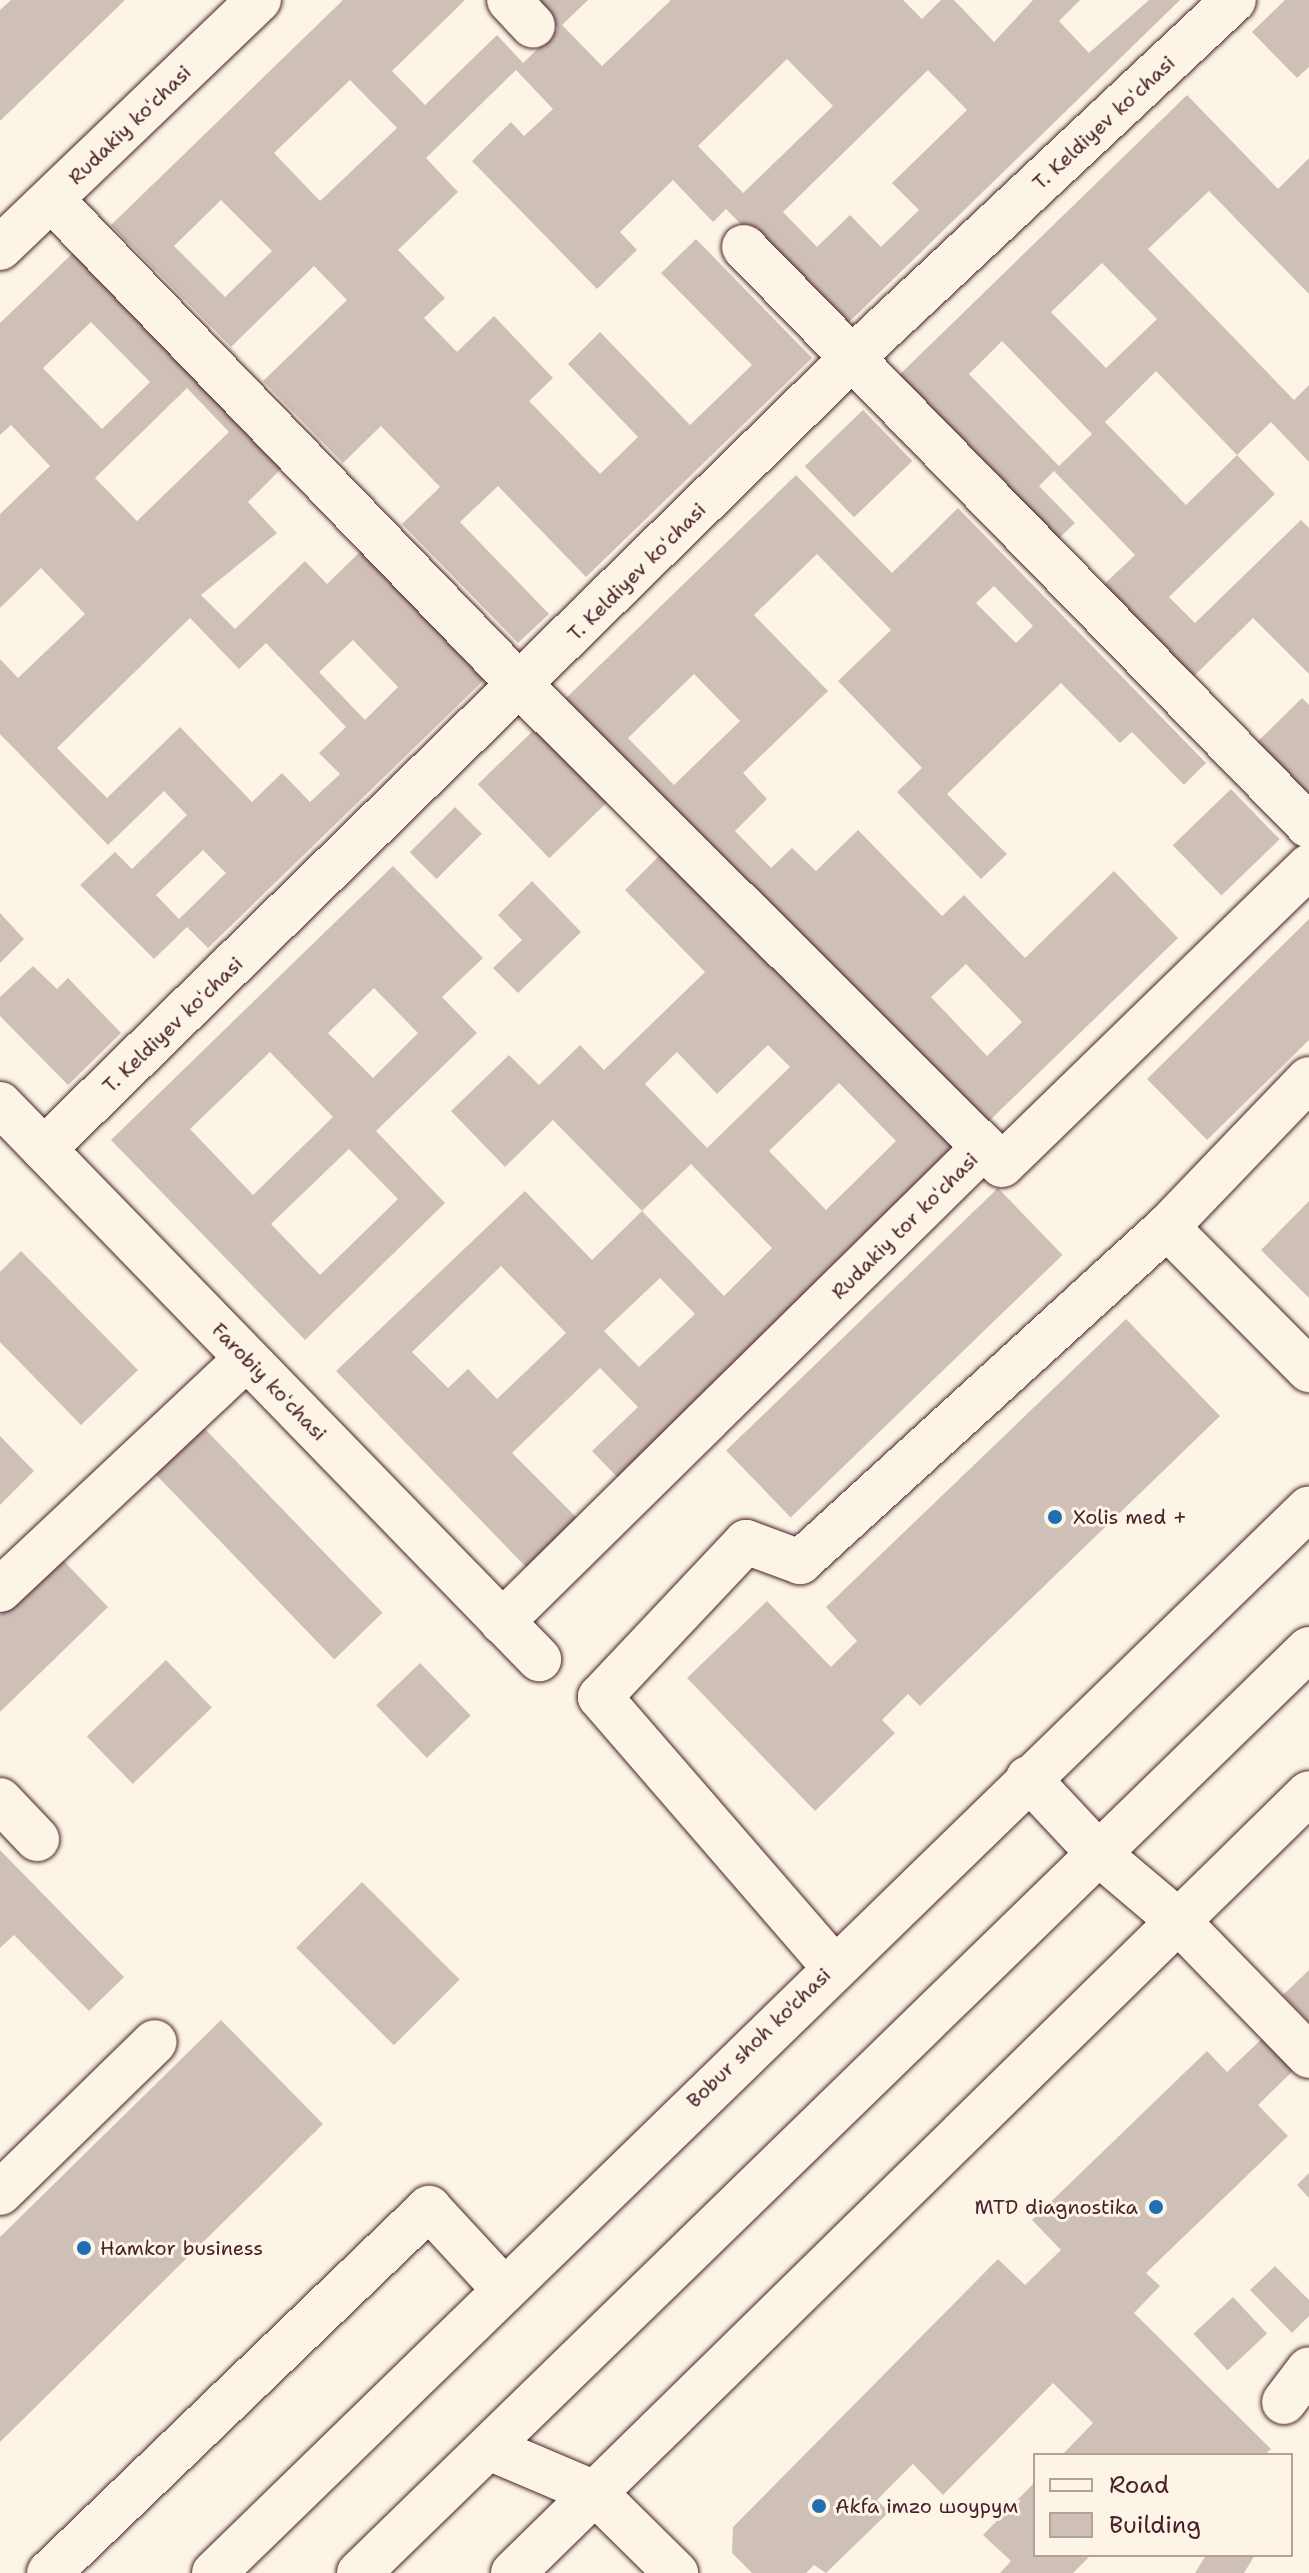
<!DOCTYPE html>
<html>
<head>
<meta charset="utf-8">
<style>
  body { margin:0 }
  #map { position:relative; width:1309px; height:2573px; overflow:hidden; background:#fcf5e5; font-family:"Shantell Sans",sans-serif }
  div>[style] { position:absolute }
  .building>* { inset:0; background:#cfc0b7; transform-origin:0 0 }
  .roads { filter:drop-shadow(0 0 2px #4a1f2b) drop-shadow(0 0 2px #4a1f2b) }
  .minor>* { height:44px; margin:-22px; padding:0 22px; transform-origin:22px; border-radius:22px; background:#fcf5e5 }
  .major>* { height:44px; margin:-22px; padding:0 22px; transform-origin:22px; border-radius:22px; background:#fcf5e5 }
  .dots>* { width:22px; height:22px; translate:-50% -50%; box-sizing:border-box; border:4px solid #fcf5e5; border-radius:50% }
  span { translate:-50% -50%; white-space:nowrap; text-align:center; line-height:1.15; -webkit-text-stroke:6px #fcf5e5; paint-order:stroke }
  .street-label { font-size:20px; color:#4a1f2b }
  .poi-label { font-size:20px; color:#4a1f2b }
  .left { translate:0 -50%; text-align:left }
  .right { translate:-100% -50%; text-align:right }
  .legend { position:absolute; left:1033px; top:2453px; width:260px; height:104px; box-sizing:border-box; background:#fcf5e5; border:2px solid #b59f9b; margin:0; padding:10px 14px; list-style:none; font-size:24px; color:#4a1f2b }
  .legend li { display:flex; align-items:center; gap:16px; height:40px }
  .legend b { width:40px; border:2px solid #b59f9b }
</style>
</head>
<body>
<div id="map">
  <div class="building">
    <div style="clip-path:polygon(11px 0,125px 0,0 121px,0 10px)"></div>
    <div style="clip-path:polygon(evenodd,343px 0,465px 0,392px 71px,425px 105px,497px 35px,523px 63px,558px 29px,538px 0,588px 0,562px 25px,602px 66px,671px 0,903px 0,922px 19px,941px 0,954px 0,994px 42px,1033px 0,1080px 0,1059px 21px,1089px 53px,1149px 0,1180px 0,842px 329px,726px 209px,713px 222px,673px 180px,620px 232px,637px 250px,597px 289px,472px 161px,511px 122px,524px 136px,553px 109px,516px 70px,426px 158px,458px 192px,398px 250px,445px 298px,424px 318px,457px 352px,494px 316px,553px 378px,529px 401px,600px 474px,638px 437px,568px 364px,600px 332px,690px 425px,752px 365px,661px 273px,696px 239px,812px 358px,586px 577px,498px 486px,460px 522px,549px 614px,518px 643px,402px 524px,440px 487px,381px 426px,343px 463px,263px 381px,347px 300px,314px 266px,231px 347px,111px 225px,343px 0,787px 59px,833px 106px,743px 193px,698px 146px,787px 59px,343px 0,928px 70px,967px 110px,892px 183px,919px 210px,881px 247px,850px 215px,817px 247px,783px 212px,928px 70px,343px 0,350px 80px,397px 128px,320px 201px,274px 153px,350px 80px,343px 0,221px 200px,272px 251px,225px 297px,174px 246px,221px 200px)"></div>
    <div style="clip-path:polygon(1285px 0,1309px 0,1309px 67px,1297px 78px,1252px 32px)"></div>
    <div style="clip-path:polygon(evenodd,1187px 95px,1278px 189px,1309px 158px,1309px 294px,1209px 191px,1148px 249px,1294px 400px,1309px 385px,1309px 462px,1271px 422px,1237px 455px,1156px 371px,1105px 422px,1186px 505px,1237px 455px,1275px 494px,1169px 597px,1195px 623px,1301px 520px,1309px 528px,1309px 674px,1253px 618px,1187px 683px,1097px 591px,1135px 555px,1054px 471px,1039px 486px,1075px 523px,1052px 545px,893px 381px,1187px 95px,1102px 263px,1157px 319px,1106px 368px,1051px 312px,1102px 263px,1187px 95px,1002px 341px,1092px 434px,1059px 466px,969px 374px,1002px 341px)"></div>
    <div style="clip-path:polygon(evenodd,73px 253px,292px 458px,248px 502px,277px 533px,201px 595px,235px 629px,305px 561px,327px 584px,362px 550px,486px 678px,208px 948px,187px 927px,154px 959px,80px 885px,115px 852px,132px 869px,187px 815px,164px 791px,108px 845px,0 734px,0 659px,18px 678px,85px 614px,41px 568px,0 608px,0 514px,50px 466px,11px 425px,0 435px,0 323px,73px 253px,91px 322px,150px 382px,102px 429px,43px 368px,91px 322px,73px 253px,187px 388px,229px 432px,137px 521px,95px 478px,187px 388px,73px 253px,190px 618px,239px 669px,266px 643px,346px 727px,319px 753px,340px 774px,310px 802px,282px 773px,252px 802px,180px 727px,107px 798px,57px 748px,190px 618px,73px 253px,353px 640px,398px 687px,365px 720px,319px 672px,353px 640px,73px 253px,203px 850px,226px 873px,179px 919px,156px 895px,203px 850px)"></div>
    <div style="left:863px;top:410px;width:71px;height:81px;rotate:46deg"></div>
    <div style="clip-path:polygon(evenodd,796px 475px,892px 573px,958px 508px,1206px 763px,1184px 785px,1132px 732px,1120px 743px,1061px 683px,947px 794px,1007px 854px,981px 879px,897px 792px,922px 768px,838px 681px,891px 630px,817px 554px,754px 615px,828px 691px,743px 773px,767px 799px,735px 831px,771px 868px,792px 848px,816px 871px,858px 830px,942px 916px,964px 895px,1025px 958px,1114px 871px,1178px 938px,986px 1124px,564px 700px,796px 475px,994px 586px,1033px 626px,1016px 643px,976px 603px,994px 586px,796px 475px,694px 674px,740px 721px,674px 785px,628px 738px,694px 674px,796px 475px,966px 964px,1022px 1022px,987px 1056px,931px 997px,966px 964px)"></div>
    <div style="clip-path:polygon(1302px 698px,1309px 705px,1309px 810px,1250px 749px)"></div>
    <div style="left:536px;top:728px;width:103px;height:81px;rotate:46deg"></div>
    <div style="left:1231px;top:789px;width:70px;height:81px;rotate:46deg"></div>
    <div style="left:455px;top:807px;width:38px;height:64px;rotate:45deg"></div>
    <div style="clip-path:polygon(evenodd,670px 845px,963px 1146px,620px 1480px,592px 1451px,638px 1407px,600px 1368px,512px 1453px,579px 1520px,528px 1569px,336px 1371px,525px 1191px,592px 1260px,642px 1211px,724px 1296px,772px 1248px,691px 1164px,642px 1211px,553px 1120px,505px 1167px,451px 1111px,509px 1055px,539px 1085px,580px 1045px,604px 1070px,705px 972px,625px 890px,670px 845px,768px 1045px,790px 1067px,707px 1148px,645px 1084px,677px 1052px,717px 1094px,768px 1045px,670px 845px,839px 1083px,896px 1141px,826px 1210px,769px 1151px,839px 1083px,670px 845px,501px 1266px,566px 1333px,497px 1399px,468px 1369px,448px 1388px,412px 1352px,501px 1266px,670px 845px,660px 1278px,695px 1314px,639px 1367px,604px 1331px,660px 1278px)"></div>
    <div style="clip-path:polygon(evenodd,393px 866px,483px 958px,442px 997px,477px 1033px,376px 1131px,445px 1203px,305px 1340px,111px 1140px,393px 866px,374px 988px,418px 1033px,373px 1078px,328px 1033px,374px 988px,393px 866px,270px 1052px,333px 1117px,253px 1195px,190px 1129px,270px 1052px,393px 866px,349px 1149px,398px 1199px,320px 1275px,271px 1224px,349px 1149px)"></div>
    <div style="clip-path:polygon(532px 881px,581px 932px,518px 993px,493px 968px,522px 940px,498px 915px)"></div>
    <div style="clip-path:polygon(0 913px,24px 939px,0 963px)"></div>
    <div style="clip-path:polygon(1309px 919px,1309px 1040px,1207px 1140px,1147px 1079px)"></div>
    <div style="clip-path:polygon(33px 966px,57px 989px,68px 978px,121px 1033px,68px 1085px,0 1016px,0 997px)"></div>
    <div style="left:998px;top:1188px;width:93px;height:378px;rotate:46deg"></div>
    <div style="clip-path:polygon(1309px 1201px,1309px 1298px,1261px 1250px)"></div>
    <div style="clip-path:polygon(21px 1251px,138px 1370px,81px 1425px,0 1342px,0 1272px)"></div>
    <div style="clip-path:polygon(1126px 1319px,1220px 1416px,920px 1706px,908px 1694px,882px 1720px,895px 1733px,815px 1811px,687px 1678px,767px 1601px,831px 1667px,857px 1641px,826px 1607px)"></div>
    <div style="left:204px;top:1428px;width:257px;height:67px;rotate:46deg"></div>
    <div style="clip-path:polygon(0 1436px,34px 1471px,0 1505px)"></div>
    <div style="clip-path:polygon(60px 1557px,108px 1607px,0 1712px,0 1615px)"></div>
    <div style="left:166px;top:1660px;width:66px;height:110px;rotate:46deg"></div>
    <div style="left:420px;top:1663px;width:73px;height:61px;rotate:46deg"></div>
    <div style="clip-path:polygon(0 1850px,124px 1977px,89px 2011px,14px 1935px,0 1948px)"></div>
    <div style="left:362px;top:1882px;width:138px;height:93px;rotate:45deg"></div>
    <div style="clip-path:polygon(1309px 1970px,1309px 2022px,1283px 1995px)"></div>
    <div style="clip-path:polygon(221px 2020px,323px 2124px,0 2442px,0 2237px)"></div>
    <div style="clip-path:polygon(1267px 2034px,1298px 2066px,1258px 2105px,1288px 2136px,1146px 2273px,1160px 2286px,1134px 2313px,1271px 2449px,1264px 2455px,1062px 2455px,1093px 2423px,1053px 2383px,943px 2495px,913px 2464px,877px 2500px,889px 2512px,826px 2573px,814px 2565px,806px 2573px,752px 2573px,732px 2553px,733px 2527px,998px 2259px,1025px 2285px,1061px 2250px,1032px 2220px,1207px 2051px,1227px 2072px)"></div>
    <div style="clip-path:polygon(1309px 2173px,1309px 2198px,1297px 2185px)"></div>
    <div style="clip-path:polygon(1275px 2266px,1309px 2300px,1309px 2316px,1292px 2333px,1250px 2290px)"></div>
    <div style="left:1233px;top:2297px;width:50px;height:54px;rotate:47deg"></div>
    <div style="clip-path:polygon(1035px 2482px,1035px 2555px,1091px 2555px,1073px 2573px,1000px 2573px,1011px 2561px,983px 2535px)"></div>
    <div style="clip-path:polygon(1206px 2555px,1255px 2555px,1244px 2573px,1195px 2573px)"></div>
  </div>
  <div class="roads">
    <div class="minor">
      <div style="left:509px;top:0;width:35px;rotate:47deg"></div>
      <div style="left:52px;top:200px;width:677px;rotate:46.02deg"></div>
      <div style="left:522px;top:687px;width:652px;rotate:44.88deg"></div>
      <div style="left:744px;top:247px;width:809px;rotate:45.7deg"></div>
      <div style="left:0;top:248px;width:359px;rotate:-43.8deg"></div>
      <div style="left:0;top:1104px;width:774px;rotate:45.84deg"></div>
      <div style="left:44px;top:1149px;width:1132px;rotate:-44.39deg"></div>
      <div style="left:853px;top:357px;width:522px;rotate:-43.14deg"></div>
      <div style="left:1167px;top:1227px;width:202px;rotate:45.2deg"></div>
      <div style="left:0;top:1590px;width:337px;rotate:-43.2deg"></div>
      <div style="left:502px;top:1622px;width:677px;rotate:-44.58deg"></div>
      <div style="left:984px;top:1147px;width:25px;rotate:45deg"></div>
      <div style="left:1002px;top:1165px;width:429px;rotate:-44.2deg"></div>
      <div style="left:0;top:1800px;width:54px;rotate:46.5deg"></div>
      <div style="left:1099px;top:1854px;width:101px;rotate:40.2deg"></div>
      <div style="left:1176px;top:1919px;width:191px;rotate:45.8deg"></div>
      <div style="left:833px;top:1966px;width:356px;rotate:-130.9deg"></div>
      <div style="left:600px;top:1697px;width:213px;rotate:-46.7deg"></div>
      <div style="left:746px;top:1542px;width:58px;rotate:20.3deg"></div>
      <div style="left:800px;top:1562px;width:497px;rotate:-42.4deg"></div>
      <div style="left:1167px;top:1227px;width:205px;rotate:-46.2deg"></div>
      <div style="left:0;top:2193px;width:216px;rotate:-44.3deg"></div>
      <div style="left:1284px;top:2402px;width:41px;rotate:-52.9deg"></div>
      <div style="left:489px;top:2448px;width:115px;rotate:23deg"></div>
      <div style="left:595px;top:2493px;width:114px;rotate:44.6deg"></div>
      <div style="left:49px;top:2573px;width:527px;rotate:-43.85deg"></div>
      <div style="left:429px;top:2208px;width:106px;rotate:47.3deg"></div>
      <div style="left:513px;top:2573px;width:1114px;rotate:-44.42deg"></div>
    </div>
    <div class="major">
      <div style="left:1028px;top:1778px;width:104px;rotate:46.9deg"></div>
      <div style="left:214px;top:2573px;width:1527px;rotate:-44.2deg"></div>
      <div style="left:359px;top:2573px;width:1325px;rotate:-44.21deg"></div>
    </div>
  </div>
  <div class="dots">
    <div style="left:1055px;top:1517px;background:#1f6fb2"></div>
    <div style="left:1156px;top:2207px;background:#1f6fb2"></div>
    <div style="left:84px;top:2248px;background:#1f6fb2"></div>
    <div style="left:819px;top:2506px;background:#1f6fb2"></div>
  </div>
  <div class="street-label">
    <span style="left:1104px;top:123px;rotate:-43deg">T. Keldiyev koʻchasi</span>
    <span style="left:130px;top:125px;rotate:-44deg">Rudakiy koʻchasi</span>
    <span style="left:637px;top:572px;rotate:-45deg">T. Keldiyev koʻchasi</span>
    <span style="left:173px;top:1025px;rotate:-44deg">T. Keldiyev koʻchasi</span>
    <span style="left:905px;top:1226px;rotate:-45deg">Rudakiy tor koʻchasi</span>
    <span style="left:269px;top:1382px;rotate:46deg">Farobiy koʻchasi</span>
    <span style="left:759px;top:2038px;rotate:-44deg">Bobur shoh ko'chasi</span>
  </div>
  <div class="poi-label">
    <span class="left" style="left:1073px;top:1517px">Xolis med +</span>
    <span class="right" style="left:1138px;top:2207px">MTD diagnostika</span>
    <span class="left" style="left:100px;top:2248px">Hamkor business</span>
    <span class="left" style="left:835px;top:2506px">Akfa imzo шоурум</span>
  </div>
  <ul class="legend">
  <li><b style="height:10px;background:#fcf5e5"></b>Road</li>
  <li><b style="height:22px;background:#cfc0b7"></b>Building</li>
  </ul>
</div>
</body>
</html>
